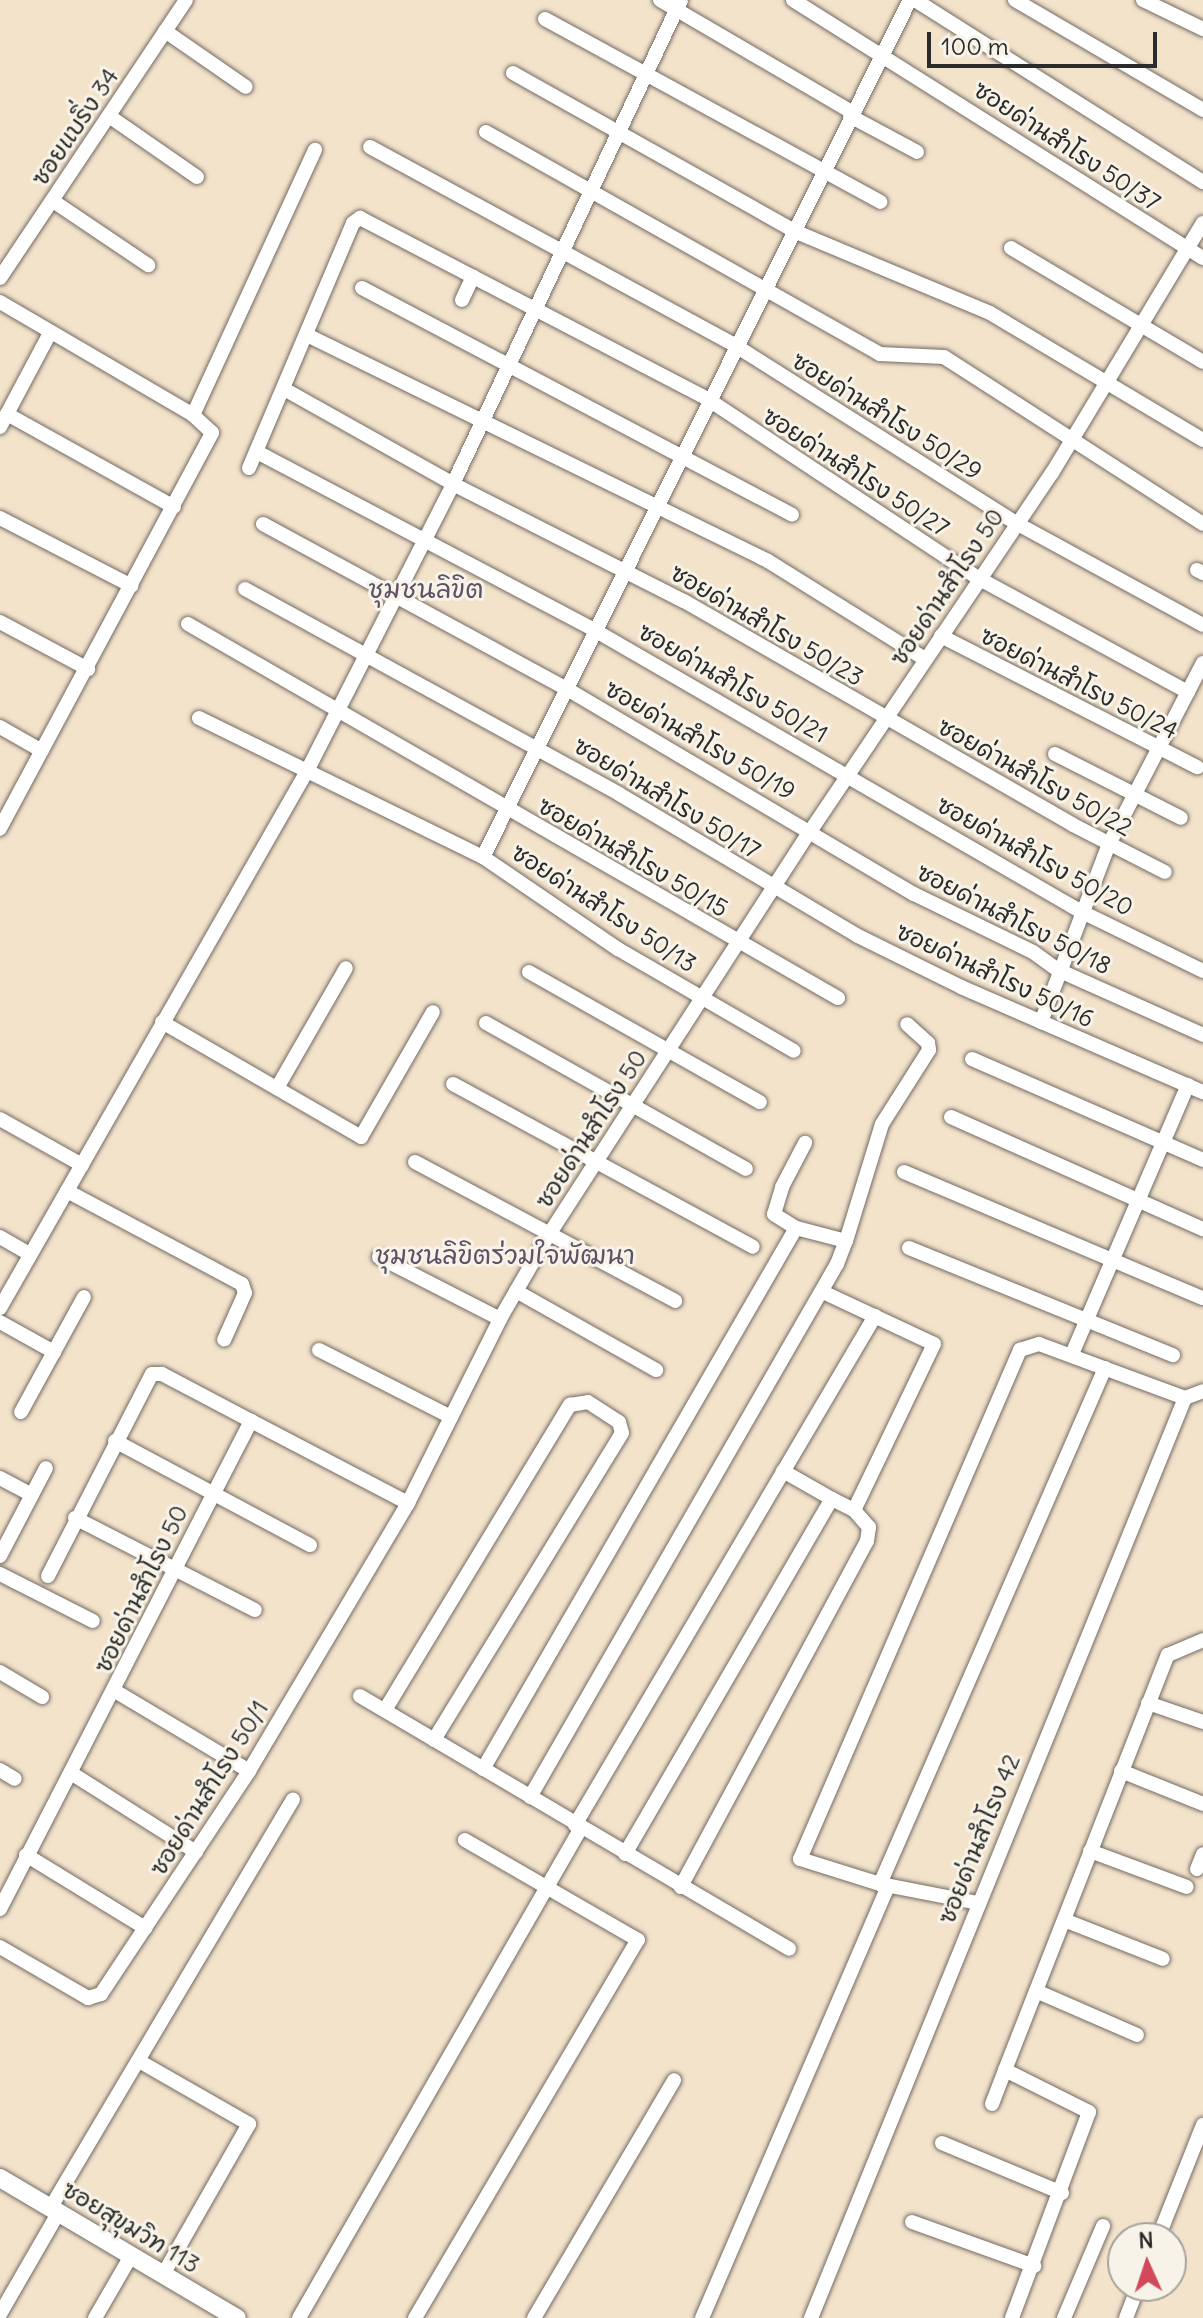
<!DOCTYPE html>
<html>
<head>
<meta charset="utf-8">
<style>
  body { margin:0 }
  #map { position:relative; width:1203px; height:2318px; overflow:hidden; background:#f4e3cb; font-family:Delius,"Playpen Sans Thai",sans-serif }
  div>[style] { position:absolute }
  .roads { filter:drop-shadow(0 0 2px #716b63) drop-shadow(0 0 2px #716b63) }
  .minor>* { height:14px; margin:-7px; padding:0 7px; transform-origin:7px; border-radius:7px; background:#fff }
  .major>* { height:18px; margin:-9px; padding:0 9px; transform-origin:9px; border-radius:9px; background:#fff }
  span { translate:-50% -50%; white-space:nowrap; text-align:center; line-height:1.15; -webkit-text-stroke:6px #f7f3e8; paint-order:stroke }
  .street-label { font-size:24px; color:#2b2b2b }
  .neighbourhood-label { font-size:26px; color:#5d5266 }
  .north { position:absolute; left:1107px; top:2222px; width:80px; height:80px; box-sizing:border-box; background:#f7f3e8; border:2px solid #a5a39c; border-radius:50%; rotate:357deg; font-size:22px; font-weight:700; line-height:32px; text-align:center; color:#2b2b2b }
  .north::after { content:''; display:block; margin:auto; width:28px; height:36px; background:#d1495b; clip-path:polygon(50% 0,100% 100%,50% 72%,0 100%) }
  .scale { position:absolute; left:927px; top:32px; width:230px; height:36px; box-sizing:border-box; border:4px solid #2b2b2b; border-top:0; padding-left:10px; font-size:24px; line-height:28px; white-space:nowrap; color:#2b2b2b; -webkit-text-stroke:6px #f7f3e8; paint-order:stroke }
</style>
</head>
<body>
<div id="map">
  <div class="roads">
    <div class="minor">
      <div style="left:660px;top:0;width:222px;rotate:30.3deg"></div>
      <div style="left:793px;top:0;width:484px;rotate:32.2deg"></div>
      <div style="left:915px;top:0;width:341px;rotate:32.3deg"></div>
      <div style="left:1015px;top:0;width:218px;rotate:30.3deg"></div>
      <div style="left:1143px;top:0;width:67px;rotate:25.8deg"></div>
      <div style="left:545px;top:19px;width:382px;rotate:28.6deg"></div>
      <div style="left:165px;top:31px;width:98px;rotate:34.7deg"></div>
      <div style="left:513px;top:73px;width:322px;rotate:29.3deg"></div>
      <div style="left:794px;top:231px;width:212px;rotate:22.7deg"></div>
      <div style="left:990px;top:313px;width:248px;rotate:30.8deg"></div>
      <div style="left:109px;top:116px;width:107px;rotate:34.7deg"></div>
      <div style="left:850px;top:116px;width:76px;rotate:28.2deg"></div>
      <div style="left:486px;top:132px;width:452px;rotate:29.4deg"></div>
      <div style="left:880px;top:354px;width:64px;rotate:2.7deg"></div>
      <div style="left:944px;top:357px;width:308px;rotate:32.8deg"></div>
      <div style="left:370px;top:147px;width:417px;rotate:28.5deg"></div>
      <div style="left:736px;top:346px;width:331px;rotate:32.3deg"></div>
      <div style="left:1016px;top:523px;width:213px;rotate:28.6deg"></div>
      <div style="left:53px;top:201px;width:115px;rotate:34deg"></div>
      <div style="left:1011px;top:248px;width:223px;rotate:30.7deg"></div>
      <div style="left:0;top:278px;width:334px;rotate:-56.2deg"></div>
      <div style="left:362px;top:288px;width:486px;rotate:27.8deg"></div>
      <div style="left:462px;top:300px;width:26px;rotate:-65deg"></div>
      <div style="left:0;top:302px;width:224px;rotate:30.3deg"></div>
      <div style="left:193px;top:415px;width:26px;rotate:43deg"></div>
      <div style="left:212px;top:433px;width:449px;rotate:118.2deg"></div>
      <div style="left:309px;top:336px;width:511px;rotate:26.11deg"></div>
      <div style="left:768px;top:561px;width:185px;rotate:32deg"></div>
      <div style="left:284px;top:389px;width:194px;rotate:29.3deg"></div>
      <div style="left:453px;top:484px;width:259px;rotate:26.9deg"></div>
      <div style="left:684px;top:601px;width:449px;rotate:29.9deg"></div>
      <div style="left:1073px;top:825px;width:103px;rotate:27.1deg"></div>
      <div style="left:7px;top:414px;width:191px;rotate:29.1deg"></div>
      <div style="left:193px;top:415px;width:292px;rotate:-65.3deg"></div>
      <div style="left:0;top:427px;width:106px;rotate:-62deg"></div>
      <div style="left:257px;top:452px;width:383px;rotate:27.8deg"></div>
      <div style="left:596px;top:631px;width:559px;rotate:30.05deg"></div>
      <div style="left:1080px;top:911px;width:137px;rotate:26deg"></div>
      <div style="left:249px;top:468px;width:266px;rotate:-67deg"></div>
      <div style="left:353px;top:223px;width:9px;rotate:-36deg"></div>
      <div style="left:360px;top:218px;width:394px;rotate:27.5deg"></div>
      <div style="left:709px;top:400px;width:323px;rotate:33.5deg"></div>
      <div style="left:978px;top:578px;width:239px;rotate:28.5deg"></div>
      <div style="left:0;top:518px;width:148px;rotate:27.3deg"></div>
      <div style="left:263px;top:524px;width:346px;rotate:28.5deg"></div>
      <div style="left:567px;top:689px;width:403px;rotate:30.6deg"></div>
      <div style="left:914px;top:894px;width:132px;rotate:26deg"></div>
      <div style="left:1033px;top:952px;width:31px;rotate:36deg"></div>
      <div style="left:1058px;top:970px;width:159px;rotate:24.1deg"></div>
      <div style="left:1197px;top:570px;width:7px;rotate:27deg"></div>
      <div style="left:245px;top:589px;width:426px;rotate:28.7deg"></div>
      <div style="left:619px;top:794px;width:278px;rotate:30.7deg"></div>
      <div style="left:858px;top:936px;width:115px;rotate:26.3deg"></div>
      <div style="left:961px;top:987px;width:264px;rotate:23.5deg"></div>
      <div style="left:0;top:622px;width:100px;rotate:28.1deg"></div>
      <div style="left:188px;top:624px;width:750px;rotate:29.92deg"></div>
      <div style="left:941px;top:636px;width:288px;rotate:27.1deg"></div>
      <div style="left:199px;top:718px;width:316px;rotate:26.1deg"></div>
      <div style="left:483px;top:857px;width:163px;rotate:34.3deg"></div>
      <div style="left:618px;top:949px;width:203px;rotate:30.1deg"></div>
      <div style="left:0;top:727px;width:48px;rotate:29.7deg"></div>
      <div style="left:1055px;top:754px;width:141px;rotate:26.9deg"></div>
      <div style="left:483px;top:857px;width:957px;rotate:-63.52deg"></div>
      <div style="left:529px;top:972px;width:265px;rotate:29.4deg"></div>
      <div style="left:162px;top:1022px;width:230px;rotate:30deg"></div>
      <div style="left:361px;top:1137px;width:144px;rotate:-60.1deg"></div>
      <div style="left:1041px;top:1022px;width:191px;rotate:-69.1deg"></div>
      <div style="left:1109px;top:844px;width:204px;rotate:-62.6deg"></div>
      <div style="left:486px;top:1023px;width:298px;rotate:29.3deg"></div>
      <div style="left:972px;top:1059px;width:252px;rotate:23.6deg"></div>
      <div style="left:453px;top:1084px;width:341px;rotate:28.5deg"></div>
      <div style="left:277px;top:1088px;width:138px;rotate:-60.1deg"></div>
      <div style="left:951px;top:1117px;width:276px;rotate:24deg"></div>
      <div style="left:0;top:1119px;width:94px;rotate:29.3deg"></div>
      <div style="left:415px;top:1162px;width:295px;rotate:28.1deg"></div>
      <div style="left:904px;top:1172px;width:324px;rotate:22.9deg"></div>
      <div style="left:67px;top:1191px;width:198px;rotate:28deg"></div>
      <div style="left:242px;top:1284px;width:9px;rotate:72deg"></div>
      <div style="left:245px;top:1293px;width:51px;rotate:114.1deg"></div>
      <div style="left:0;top:1237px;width:34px;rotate:30deg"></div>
      <div style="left:846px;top:1241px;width:122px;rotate:-72.9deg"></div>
      <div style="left:882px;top:1124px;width:88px;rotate:-57.6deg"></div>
      <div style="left:929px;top:1050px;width:7px;rotate:-98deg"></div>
      <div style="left:928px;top:1043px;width:28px;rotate:-138deg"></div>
      <div style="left:909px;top:1248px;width:285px;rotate:22.1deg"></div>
      <div style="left:379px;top:1257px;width:136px;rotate:27.1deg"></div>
      <div style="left:516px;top:1291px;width:161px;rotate:29.4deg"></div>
      <div style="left:825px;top:1293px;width:120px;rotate:25.1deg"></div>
      <div style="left:934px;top:1344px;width:184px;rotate:115.7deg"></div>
      <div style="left:0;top:1308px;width:619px;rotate:-60.24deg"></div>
      <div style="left:307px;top:771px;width:322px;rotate:-63deg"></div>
      <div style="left:453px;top:484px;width:535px;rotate:-64.78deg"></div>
      <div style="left:0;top:1322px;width:62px;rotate:29.1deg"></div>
      <div style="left:319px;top:1350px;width:148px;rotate:26.9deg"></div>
      <div style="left:1072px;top:1354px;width:293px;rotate:-66.7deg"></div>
      <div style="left:21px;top:1412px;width:131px;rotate:-61.3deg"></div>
      <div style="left:115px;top:1441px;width:221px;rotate:28.1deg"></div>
      <div style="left:783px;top:1471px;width:56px;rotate:29.7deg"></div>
      <div style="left:0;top:1478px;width:36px;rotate:28deg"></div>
      <div style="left:75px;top:1518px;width:202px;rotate:27.1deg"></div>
      <div style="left:0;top:1556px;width:99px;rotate:-62.4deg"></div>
      <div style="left:0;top:1574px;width:104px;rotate:26.8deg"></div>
      <div style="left:48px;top:1576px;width:227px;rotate:-62.8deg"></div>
      <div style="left:152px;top:1374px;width:10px"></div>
      <div style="left:162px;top:1374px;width:101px;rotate:27.8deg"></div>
      <div style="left:0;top:1672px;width:49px;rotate:30.8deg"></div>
      <div style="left:115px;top:1691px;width:156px;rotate:30.8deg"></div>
      <div style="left:360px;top:1696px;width:498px;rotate:30.5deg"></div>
      <div style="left:1148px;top:1703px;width:58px;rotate:19.1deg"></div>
      <div style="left:385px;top:1710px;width:357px;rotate:-58.8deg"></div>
      <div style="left:570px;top:1405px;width:18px;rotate:-9deg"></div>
      <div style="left:588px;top:1402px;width:37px;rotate:33deg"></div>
      <div style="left:619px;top:1422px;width:11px;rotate:75deg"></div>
      <div style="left:622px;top:1433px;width:360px;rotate:121.5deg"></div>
      <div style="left:483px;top:1769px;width:625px;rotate:-59.95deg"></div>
      <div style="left:0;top:1770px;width:17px;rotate:31deg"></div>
      <div style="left:1121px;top:1771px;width:88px;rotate:21.9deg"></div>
      <div style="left:71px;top:1773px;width:148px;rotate:32.3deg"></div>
      <div style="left:530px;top:1797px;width:615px;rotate:-60.06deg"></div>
      <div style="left:837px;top:1264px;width:25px;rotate:-69deg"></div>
      <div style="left:846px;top:1241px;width:52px;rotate:-165.4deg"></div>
      <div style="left:796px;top:1228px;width:26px;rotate:-148deg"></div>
      <div style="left:774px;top:1214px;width:28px;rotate:-73deg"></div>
      <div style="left:782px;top:1187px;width:50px;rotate:-62.4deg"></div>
      <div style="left:575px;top:1825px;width:591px;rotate:-59.49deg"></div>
      <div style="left:1090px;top:1851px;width:103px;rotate:20.4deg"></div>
      <div style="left:625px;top:1854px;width:411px;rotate:-59.8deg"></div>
      <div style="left:832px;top:1499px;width:25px;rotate:27deg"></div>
      <div style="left:854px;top:1510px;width:23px;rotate:49deg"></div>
      <div style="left:869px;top:1527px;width:14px;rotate:98deg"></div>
      <div style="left:867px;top:1541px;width:393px;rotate:118.3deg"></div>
      <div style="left:26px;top:1855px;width:140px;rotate:31.5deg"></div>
      <div style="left:1197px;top:1869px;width:16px;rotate:-68deg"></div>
      <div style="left:880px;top:1884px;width:563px;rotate:-66.44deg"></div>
      <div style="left:978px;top:1903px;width:100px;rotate:-169deg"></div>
      <div style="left:880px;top:1884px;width:84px;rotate:-162.6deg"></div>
      <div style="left:800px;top:1859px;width:555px;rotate:-66.63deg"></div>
      <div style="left:1020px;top:1350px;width:20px;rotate:-18deg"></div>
      <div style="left:1039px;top:1344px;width:156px;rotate:20.3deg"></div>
      <div style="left:0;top:1909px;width:549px;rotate:-62.78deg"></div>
      <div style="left:251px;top:1421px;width:177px;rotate:27.6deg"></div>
      <div style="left:408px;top:1503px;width:206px;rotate:-63.4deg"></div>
      <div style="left:500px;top:1319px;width:96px;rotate:-60deg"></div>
      <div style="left:548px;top:1236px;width:484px;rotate:-57.1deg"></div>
      <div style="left:811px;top:830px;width:431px;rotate:-56deg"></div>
      <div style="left:1052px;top:473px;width:292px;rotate:-58.9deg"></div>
      <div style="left:1064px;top:1920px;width:106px;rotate:21.5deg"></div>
      <div style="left:0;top:1947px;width:102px;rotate:30.1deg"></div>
      <div style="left:88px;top:1998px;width:14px;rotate:-17deg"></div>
      <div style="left:101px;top:1994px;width:268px;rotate:-56.4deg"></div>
      <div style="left:249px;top:1771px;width:312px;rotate:-59.3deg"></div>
      <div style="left:1036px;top:1991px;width:110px;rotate:23.5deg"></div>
      <div style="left:139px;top:2061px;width:127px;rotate:29.8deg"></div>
      <div style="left:249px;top:2124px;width:174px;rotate:119.7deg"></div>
      <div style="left:1005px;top:2070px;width:446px;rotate:-68.6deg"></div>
      <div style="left:1168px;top:1655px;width:38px;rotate:-23deg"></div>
      <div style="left:992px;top:2104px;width:36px;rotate:-69deg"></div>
      <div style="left:1005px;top:2070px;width:94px;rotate:26.6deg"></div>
      <div style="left:1089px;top:2112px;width:220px;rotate:110.5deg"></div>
      <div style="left:942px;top:2143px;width:130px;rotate:22.6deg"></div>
      <div style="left:51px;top:2207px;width:474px;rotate:-59.3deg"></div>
      <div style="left:912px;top:2222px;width:130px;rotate:19.8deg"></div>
      <div style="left:1158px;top:2238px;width:122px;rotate:-68.3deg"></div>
      <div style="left:0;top:2314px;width:118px;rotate:-60deg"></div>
      <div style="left:95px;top:2318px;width:72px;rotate:-59.9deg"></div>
      <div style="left:299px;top:2318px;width:565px;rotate:-60.08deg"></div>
      <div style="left:415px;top:2318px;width:439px;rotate:-59.5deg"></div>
      <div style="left:638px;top:1940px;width:200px;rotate:-150deg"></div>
      <div style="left:534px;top:2318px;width:276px;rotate:-59.5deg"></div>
      <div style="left:702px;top:2318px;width:470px;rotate:-66.7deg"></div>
      <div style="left:811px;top:2318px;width:993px;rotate:-67.88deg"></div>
      <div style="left:1185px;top:1398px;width:19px;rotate:-21deg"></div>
      <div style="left:1064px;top:2318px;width:100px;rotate:-67deg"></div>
      <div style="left:1126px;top:2318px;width:34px;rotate:-69deg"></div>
    </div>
    <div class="major">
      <div style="left:0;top:2178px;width:275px;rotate:30.6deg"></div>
    </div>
  </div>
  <div class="street-label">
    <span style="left:75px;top:127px;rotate:-56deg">ซอยแบริ่ง 34</span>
    <span style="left:1067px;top:146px;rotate:33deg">ซอยด่านสำโรง 50/37</span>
    <span style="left:887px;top:416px;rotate:32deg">ซอยด่านสำโรง 50/29</span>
    <span style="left:856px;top:472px;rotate:33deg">ซอยด่านสำโรง 50/27</span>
    <span style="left:947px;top:587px;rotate:-56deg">ซอยด่านสำโรง 50</span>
    <span style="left:767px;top:625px;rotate:30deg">ซอยด่านสำโรง 50/23</span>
    <span style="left:733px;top:683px;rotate:30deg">ซอยด่านสำโรง 50/21</span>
    <span style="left:1079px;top:683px;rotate:27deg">ซอยด่านสำโรง 50/24</span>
    <span style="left:700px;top:740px;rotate:30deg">ซอยด่านสำโรง 50/19</span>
    <span style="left:1035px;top:777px;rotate:29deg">ซอยด่านสำโรง 50/22</span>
    <span style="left:667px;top:798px;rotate:31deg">ซอยด่านสำโรง 50/17</span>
    <span style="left:1035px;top:856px;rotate:29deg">ซอยด่านสำโรง 50/20</span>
    <span style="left:633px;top:857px;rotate:30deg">ซอยด่านสำโรง 50/15</span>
    <span style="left:604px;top:908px;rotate:33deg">ซอยด่านสำโรง 50/13</span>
    <span style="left:1014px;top:919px;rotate:27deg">ซอยด่านสำโรง 50/18</span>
    <span style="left:995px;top:975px;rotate:25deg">ซอยด่านสำโรง 50/16</span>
    <span style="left:591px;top:1129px;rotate:-57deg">ซอยด่านสำโรง 50</span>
    <span style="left:141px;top:1589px;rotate:-64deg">ซอยด่านสำโรง 50</span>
    <span style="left:209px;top:1788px;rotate:-58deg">ซอยด่านสำโรง 50/1</span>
    <span style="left:979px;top:1839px;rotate:-68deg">ซอยด่านสำโรง 42</span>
    <span style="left:131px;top:2227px;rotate:31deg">ซอยสุขุมวิท 113</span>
  </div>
  <div class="neighbourhood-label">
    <span style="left:426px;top:589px">ชุมชนลิขิต</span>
    <span style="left:505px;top:1255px">ชุมชนลิขิตร่วมใจพัฒนา</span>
  </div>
  <div class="north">N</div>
  <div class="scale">100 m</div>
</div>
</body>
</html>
